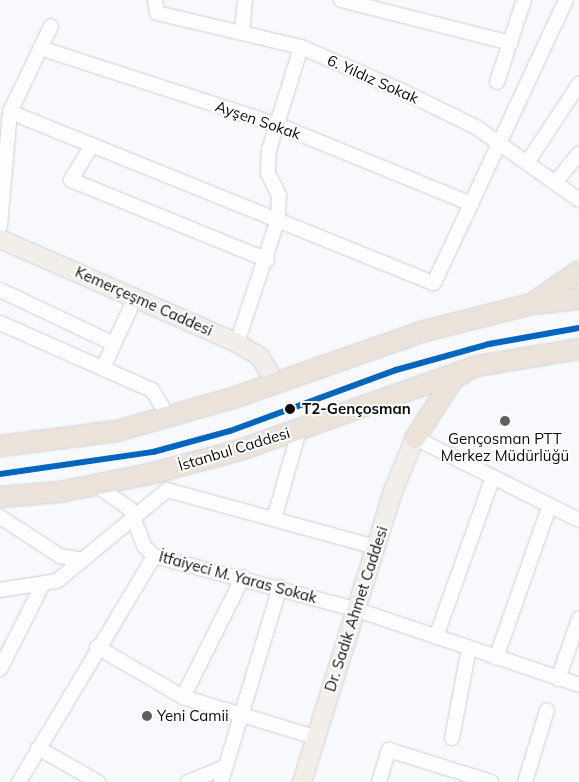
<!DOCTYPE html>
<html>
<head>
<meta charset="utf-8">
<style>
  body { margin:0 }
  #map { position:relative; width:579px; height:782px; overflow:hidden; background:#f8f9fd; font-family:Mulish,sans-serif }
  div>[style] { position:absolute }
  .roads { filter:drop-shadow(0 0 1px #cfd0d3) drop-shadow(0 0 1px #cfd0d3) }
  .minor>* { height:14px; margin:-7px; padding:0 7px; transform-origin:7px; border-radius:7px; background:#fefeff }
  .major>* { height:18px; margin:-9px; padding:0 9px; transform-origin:9px; border-radius:9px; background:#f2eee9 }
  .highway>* { height:20px; margin:-10px; padding:0 10px; transform-origin:10px; border-radius:10px; background:#ebe3da }
  .tram-1>* { height:6px; margin:-3px; padding:0 3px; transform-origin:3px; border-radius:3px; background:#0065bd }
  .dots>* { width:14px; height:14px; translate:-50% -50%; box-sizing:border-box; border:2px solid #fff; border-radius:50% }
  span { translate:-50% -50%; white-space:nowrap; text-align:center; line-height:1.15; -webkit-text-stroke:4px #fff; paint-order:stroke }
  .street-label { font-size:15px; color:#0b0b0d }
  .stop-label { font-size:15px; color:#0b0b0d; font-weight:700 }
  .left { translate:0 -50%; text-align:left }
  .poi-label { font-size:15px; color:#0b0b0d }
</style>
</head>
<body>
<div id="map">
  <div class="roads">
    <div class="minor">
      <div style="left:155px;top:0;width:13px;rotate:81deg"></div>
      <div style="left:157px;top:13px;width:148px;rotate:13.3deg"></div>
      <div style="left:301px;top:47px;width:106px;rotate:23.4deg"></div>
      <div style="left:398px;top:89px;width:87px;rotate:26deg"></div>
      <div style="left:476px;top:127px;width:126px;rotate:35.3deg"></div>
      <div style="left:341px;top:0;width:175px;rotate:14.2deg"></div>
      <div style="left:242px;top:33px;width:33px;rotate:-85deg"></div>
      <div style="left:40px;top:48px;width:250px;rotate:17.9deg"></div>
      <div style="left:278px;top:125px;width:209px;rotate:22.2deg"></div>
      <div style="left:497px;top:82px;width:86px;rotate:-71.8deg"></div>
      <div style="left:10px;top:112px;width:457px;rotate:22deg"></div>
      <div style="left:434px;top:283px;width:312px;rotate:-65deg"></div>
      <div style="left:92px;top:145px;width:41px;rotate:121deg"></div>
      <div style="left:71px;top:180px;width:212px;rotate:22.2deg"></div>
      <div style="left:527px;top:163px;width:95px;rotate:-56.6deg"></div>
      <div style="left:555px;top:183px;width:38px;rotate:-51deg"></div>
      <div style="left:0;top:226px;width:114px;rotate:-85deg"></div>
      <div style="left:10px;top:112px;width:95px;rotate:-64.5deg"></div>
      <div style="left:0;top:290px;width:126px;rotate:25.3deg"></div>
      <div style="left:0;top:323px;width:166px;rotate:23.8deg"></div>
      <div style="left:152px;top:390px;width:32px;rotate:58deg"></div>
      <div style="left:237px;top:343px;width:131px;rotate:-71.7deg"></div>
      <div style="left:278px;top:219px;width:24px;rotate:-88deg"></div>
      <div style="left:279px;top:195px;width:25px;rotate:-117deg"></div>
      <div style="left:268px;top:173px;width:23px;rotate:-88deg"></div>
      <div style="left:269px;top:150px;width:108px;rotate:-72.7deg"></div>
      <div style="left:103px;top:368px;width:79px;rotate:-65.4deg"></div>
      <div style="left:415px;top:438px;width:183px;rotate:26.6deg"></div>
      <div style="left:96px;top:485px;width:42px;rotate:35.2deg"></div>
      <div style="left:130px;top:509px;width:40px;rotate:69deg"></div>
      <div style="left:144px;top:546px;width:14px;rotate:45deg"></div>
      <div style="left:154px;top:556px;width:208px;rotate:14.8deg"></div>
      <div style="left:355px;top:609px;width:237px;rotate:18.7deg"></div>
      <div style="left:0;top:517px;width:72px;rotate:33deg"></div>
      <div style="left:60px;top:556px;width:23px;rotate:10deg"></div>
      <div style="left:274px;top:519px;width:95px;rotate:-74.1deg"></div>
      <div style="left:0;top:590px;width:58px;rotate:-9deg"></div>
      <div style="left:57px;top:581px;width:143px;rotate:-39.6deg"></div>
      <div style="left:167px;top:490px;width:216px;rotate:15.3deg"></div>
      <div style="left:436px;top:637px;width:170px;rotate:-70.4deg"></div>
      <div style="left:97px;top:647px;width:99px;rotate:30.2deg"></div>
      <div style="left:183px;top:697px;width:138px;rotate:16.9deg"></div>
      <div style="left:496px;top:658px;width:162px;rotate:-70.6deg"></div>
      <div style="left:0;top:669px;width:93px;rotate:-63.2deg"></div>
      <div style="left:558px;top:679px;width:64px;rotate:-70.7deg"></div>
      <div style="left:183px;top:697px;width:134px;rotate:-63.4deg"></div>
      <div style="left:452px;top:738px;width:92px;rotate:-79.3deg"></div>
      <div style="left:38px;top:748px;width:69px;rotate:29.5deg"></div>
      <div style="left:19px;top:782px;width:263px;rotate:-59.1deg"></div>
      <div style="left:188px;top:782px;width:40px;rotate:-22deg"></div>
      <div style="left:221px;top:782px;width:204px;rotate:-73.2deg"></div>
      <div style="left:379px;top:782px;width:34px;rotate:-73deg"></div>
      <div style="left:389px;top:750px;width:107px;rotate:17.4deg"></div>
      <div style="left:525px;top:782px;width:75px;rotate:-73deg"></div>
    </div>
    <div class="major">
      <div style="left:0;top:239px;width:259px;rotate:23.7deg"></div>
      <div style="left:237px;top:343px;width:27px;rotate:31deg"></div>
      <div style="left:260px;top:357px;width:29px;rotate:59deg"></div>
      <div style="left:302px;top:782px;width:305px;rotate:-72.6deg"></div>
      <div style="left:393px;top:491px;width:57px;rotate:-67.5deg"></div>
    </div>
    <div class="highway">
      <div style="left:536px;top:301px;width:52px;rotate:-34.9deg"></div>
      <div style="left:415px;top:438px;width:72px;rotate:-57deg"></div>
      <div style="left:454px;top:378px;width:11px;rotate:-27deg"></div>
      <div style="left:0;top:446px;width:118px;rotate:-7.3deg"></div>
      <div style="left:117px;top:431px;width:121px;rotate:-15.9deg"></div>
      <div style="left:233px;top:398px;width:199px;rotate:-19.3deg"></div>
      <div style="left:421px;top:332px;width:114px;rotate:-14.2deg"></div>
      <div style="left:532px;top:304px;width:47px;rotate:-6.1deg"></div>
      <div style="left:0;top:497px;width:60px;rotate:-4.8deg"></div>
      <div style="left:60px;top:492px;width:96px;rotate:-11.4deg"></div>
      <div style="left:154px;top:473px;width:92px;rotate:-15.1deg"></div>
      <div style="left:243px;top:449px;width:248px;rotate:-19.5deg"></div>
      <div style="left:477px;top:366px;width:103px;rotate:-9.5deg"></div>
    </div>
  </div>
  <div class="tram-1">
    <div style="left:0;top:474px;width:155px;rotate:-8.2deg"></div>
    <div style="left:153px;top:452px;width:80px;rotate:-15.3deg"></div>
    <div style="left:230px;top:431px;width:177px;rotate:-20.2deg"></div>
    <div style="left:396px;top:370px;width:97px;rotate:-15.6deg"></div>
    <div style="left:489px;top:344px;width:91px;rotate:-10.1deg"></div>
  </div>
  <div class="dots">
    <div style="left:290px;top:409px;background:#0b0b0d"></div>
    <div style="left:505px;top:421px;background:#5e5e61"></div>
    <div style="left:147px;top:716px;background:#5e5e61"></div>
  </div>
  <div class="street-label">
    <span style="left:373px;top:79px;rotate:24deg">6. Yıldız Sokak</span>
    <span style="left:258px;top:120px;rotate:19deg">Ayşen Sokak</span>
    <span style="left:144px;top:301px;rotate:24deg">Kemerçeşme Caddesi</span>
    <span style="left:234px;top:449px;rotate:-17deg">İstanbul Caddesi</span>
    <span style="left:238px;top:577px;rotate:15deg">İtfaiyeci M. Yaras Sokak</span>
    <span style="left:356px;top:609px;rotate:-72deg">Dr. Sadık Ahmet Caddesi</span>
  </div>
  <div class="stop-label">
    <span class="left" style="left:302px;top:409px">T2-Gençosman</span>
  </div>
  <div class="poi-label">
    <span style="left:505px;top:447px">Gençosman PTT<br>Merkez Müdürlüğü</span>
    <span class="left" style="left:157px;top:716px">Yeni Camii</span>
  </div>
</div>
</body>
</html>
